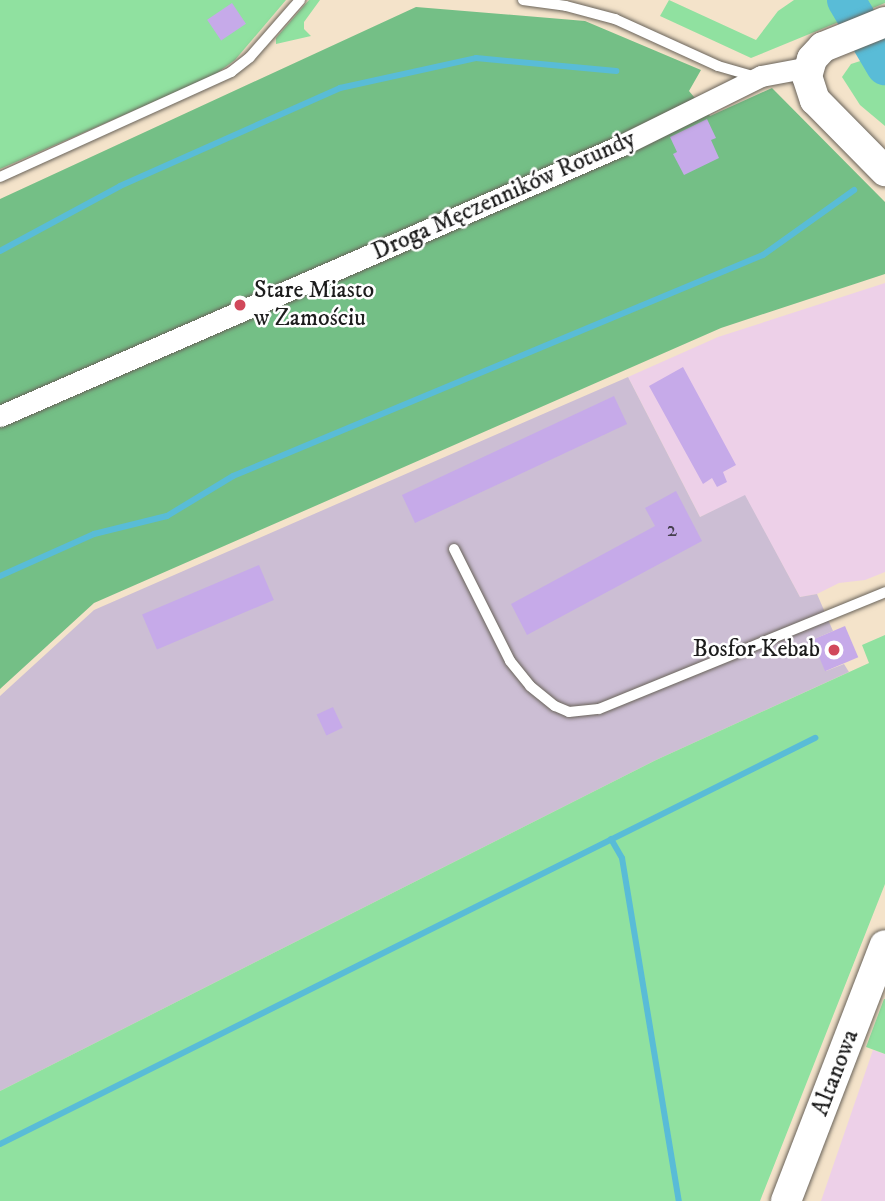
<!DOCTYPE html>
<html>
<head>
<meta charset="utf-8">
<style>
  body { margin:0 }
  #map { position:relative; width:885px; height:1201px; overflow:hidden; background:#f4e3ca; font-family:"IM FELL DW Pica",serif }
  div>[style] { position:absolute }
  .built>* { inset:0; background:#edd0e8 }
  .industrial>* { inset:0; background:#ccbed4 }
  .green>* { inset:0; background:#90e1a0 }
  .forest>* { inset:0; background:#74bf86 }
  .stream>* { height:6px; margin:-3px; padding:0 3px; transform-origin:3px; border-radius:3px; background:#59bcd7 }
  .river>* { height:38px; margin:-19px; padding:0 19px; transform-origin:19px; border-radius:19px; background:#59bcd7 }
  .building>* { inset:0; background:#c6aae9; transform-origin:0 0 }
  .roads { filter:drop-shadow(0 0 2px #686259) drop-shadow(0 0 2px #686259) }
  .lane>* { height:10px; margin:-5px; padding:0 5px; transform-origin:5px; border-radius:5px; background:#fff }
  .street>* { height:21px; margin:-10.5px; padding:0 10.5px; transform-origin:10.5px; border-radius:10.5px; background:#fff }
  .secondary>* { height:30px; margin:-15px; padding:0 15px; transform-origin:15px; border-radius:15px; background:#fff }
  .dots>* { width:19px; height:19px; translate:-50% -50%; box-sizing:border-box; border:4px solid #fff; border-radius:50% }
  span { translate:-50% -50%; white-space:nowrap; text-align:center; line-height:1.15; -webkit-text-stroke:5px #fff; paint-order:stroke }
  .number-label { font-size:21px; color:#46404f }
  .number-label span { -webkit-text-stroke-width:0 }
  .street-label { font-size:24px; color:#1c1c1c }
  .poi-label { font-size:24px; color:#1c1c1c }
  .left { translate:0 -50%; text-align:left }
  .right { translate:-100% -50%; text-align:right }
</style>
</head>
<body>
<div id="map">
  <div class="built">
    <div style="clip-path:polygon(885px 283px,885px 572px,865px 580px,839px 583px,817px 594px,800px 597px,745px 496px,700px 517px,628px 377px,718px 337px)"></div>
    <div style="clip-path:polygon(873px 1050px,885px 1054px,885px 1201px,821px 1201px)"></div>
  </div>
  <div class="industrial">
    <div style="clip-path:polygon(628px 377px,700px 517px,745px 495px,800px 597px,817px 594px,833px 631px,812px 640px,826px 671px,844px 664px,849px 672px,656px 760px,0 1091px,0 696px,94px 610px)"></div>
  </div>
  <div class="green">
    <div style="clip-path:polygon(0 0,286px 0,235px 60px,213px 76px,0 169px)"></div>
    <div style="clip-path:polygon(309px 0,320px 0,304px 22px,304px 29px,311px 36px,276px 44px,276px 38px)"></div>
    <div style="clip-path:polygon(669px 0,756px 40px,778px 11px,794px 0,885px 0,885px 3px,751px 58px,660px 16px)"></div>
    <div style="clip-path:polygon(885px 53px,885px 126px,860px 105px,842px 77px,851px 64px)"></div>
    <div style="clip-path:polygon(885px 635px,885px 884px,760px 1201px,0 1201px,0 1091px,656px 760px,869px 663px,862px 645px)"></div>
    <div style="clip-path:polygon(884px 999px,885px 999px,885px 1054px,866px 1047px)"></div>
  </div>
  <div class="forest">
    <div style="clip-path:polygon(416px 7px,585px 21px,701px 70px,689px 91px,710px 116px,772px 88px,885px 202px,885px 274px,721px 328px,94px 603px,0 689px,0 199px)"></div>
  </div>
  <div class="stream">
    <div style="left:0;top:251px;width:136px;rotate:-28.4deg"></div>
    <div style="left:120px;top:186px;width:241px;rotate:-24deg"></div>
    <div style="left:340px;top:88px;width:139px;rotate:-12.4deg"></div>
    <div style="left:476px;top:58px;width:141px;rotate:5.3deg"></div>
    <div style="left:0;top:576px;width:103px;rotate:-24.1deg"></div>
    <div style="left:94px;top:534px;width:75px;rotate:-13.9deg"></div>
    <div style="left:167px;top:516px;width:77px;rotate:-31.2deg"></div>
    <div style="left:233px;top:476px;width:574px;rotate:-22.64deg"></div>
    <div style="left:763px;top:255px;width:112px;rotate:-35.5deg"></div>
    <div style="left:611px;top:839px;width:22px;rotate:60deg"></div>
    <div style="left:622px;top:858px;width:348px;rotate:80.6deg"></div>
    <div style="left:0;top:1144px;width:911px;rotate:-26.48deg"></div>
  </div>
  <div class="river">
    <div style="left:846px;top:0;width:77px;rotate:59.4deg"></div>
  </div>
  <div class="building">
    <div style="left:232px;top:3px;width:25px;height:30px;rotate:56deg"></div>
    <div style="clip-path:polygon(707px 119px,716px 138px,711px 140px,719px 158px,684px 175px,673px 154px,677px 152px,670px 137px)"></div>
    <div style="clip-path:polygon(683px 367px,736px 465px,723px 472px,727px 482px,717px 487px,712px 478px,703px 484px,649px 386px)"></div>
    <div style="left:614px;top:396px;width:31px;height:234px;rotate:65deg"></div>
    <div style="clip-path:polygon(676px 491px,702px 541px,527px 635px,511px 604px,655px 526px,645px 508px)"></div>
    <div style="left:259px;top:565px;width:38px;height:127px;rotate:67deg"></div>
    <div style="left:845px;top:626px;width:34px;height:36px;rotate:67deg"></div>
    <div style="left:333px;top:707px;width:23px;height:18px;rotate:65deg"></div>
  </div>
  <div class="roads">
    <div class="lane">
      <div style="left:523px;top:0;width:43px;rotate:7.9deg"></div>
      <div style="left:566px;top:6px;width:51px;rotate:14.9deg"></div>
      <div style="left:615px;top:19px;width:113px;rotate:24.5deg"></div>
      <div style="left:718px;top:66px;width:37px;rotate:16deg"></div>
      <div style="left:0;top:177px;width:254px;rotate:-24.4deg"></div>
      <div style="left:231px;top:72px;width:24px;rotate:-38deg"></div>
      <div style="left:250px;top:57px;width:76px;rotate:-48.7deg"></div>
      <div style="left:454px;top:549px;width:125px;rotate:63.4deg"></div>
      <div style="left:510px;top:661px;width:32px;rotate:51deg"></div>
      <div style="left:530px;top:686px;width:32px;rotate:39deg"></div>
      <div style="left:555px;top:706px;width:15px;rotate:23deg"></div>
      <div style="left:569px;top:712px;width:30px;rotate:-6deg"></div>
      <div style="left:599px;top:709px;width:309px;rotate:-22.2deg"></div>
    </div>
    <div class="street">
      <div style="left:0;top:416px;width:678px;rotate:-23.54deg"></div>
      <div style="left:622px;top:145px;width:155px;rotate:-26.4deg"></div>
      <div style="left:761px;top:76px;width:49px;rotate:-10.6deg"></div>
    </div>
    <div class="secondary">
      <div style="left:885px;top:22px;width:67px;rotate:158deg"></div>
      <div style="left:823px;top:47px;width:16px;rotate:133deg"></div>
      <div style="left:812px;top:59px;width:18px;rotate:106deg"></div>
      <div style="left:807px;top:76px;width:25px;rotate:72deg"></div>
      <div style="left:815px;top:100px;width:100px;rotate:45.4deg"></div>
      <div style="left:786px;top:1201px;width:274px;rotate:-68.9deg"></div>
    </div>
  </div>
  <div class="dots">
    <div style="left:240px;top:305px;background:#d1495b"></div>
    <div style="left:834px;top:650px;background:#d1495b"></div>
  </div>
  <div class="number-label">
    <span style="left:672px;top:530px">2</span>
  </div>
  <div class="street-label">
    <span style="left:504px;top:196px;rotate:-24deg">Droga Męczenników Rotundy</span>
    <span style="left:836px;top:1073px;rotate:-69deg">Altanowa</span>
  </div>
  <div class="poi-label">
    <span class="left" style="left:254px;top:305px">Stare Miasto<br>w Zamościu</span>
    <span class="right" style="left:820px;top:650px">Bosfor Kebab</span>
  </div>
</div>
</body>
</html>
